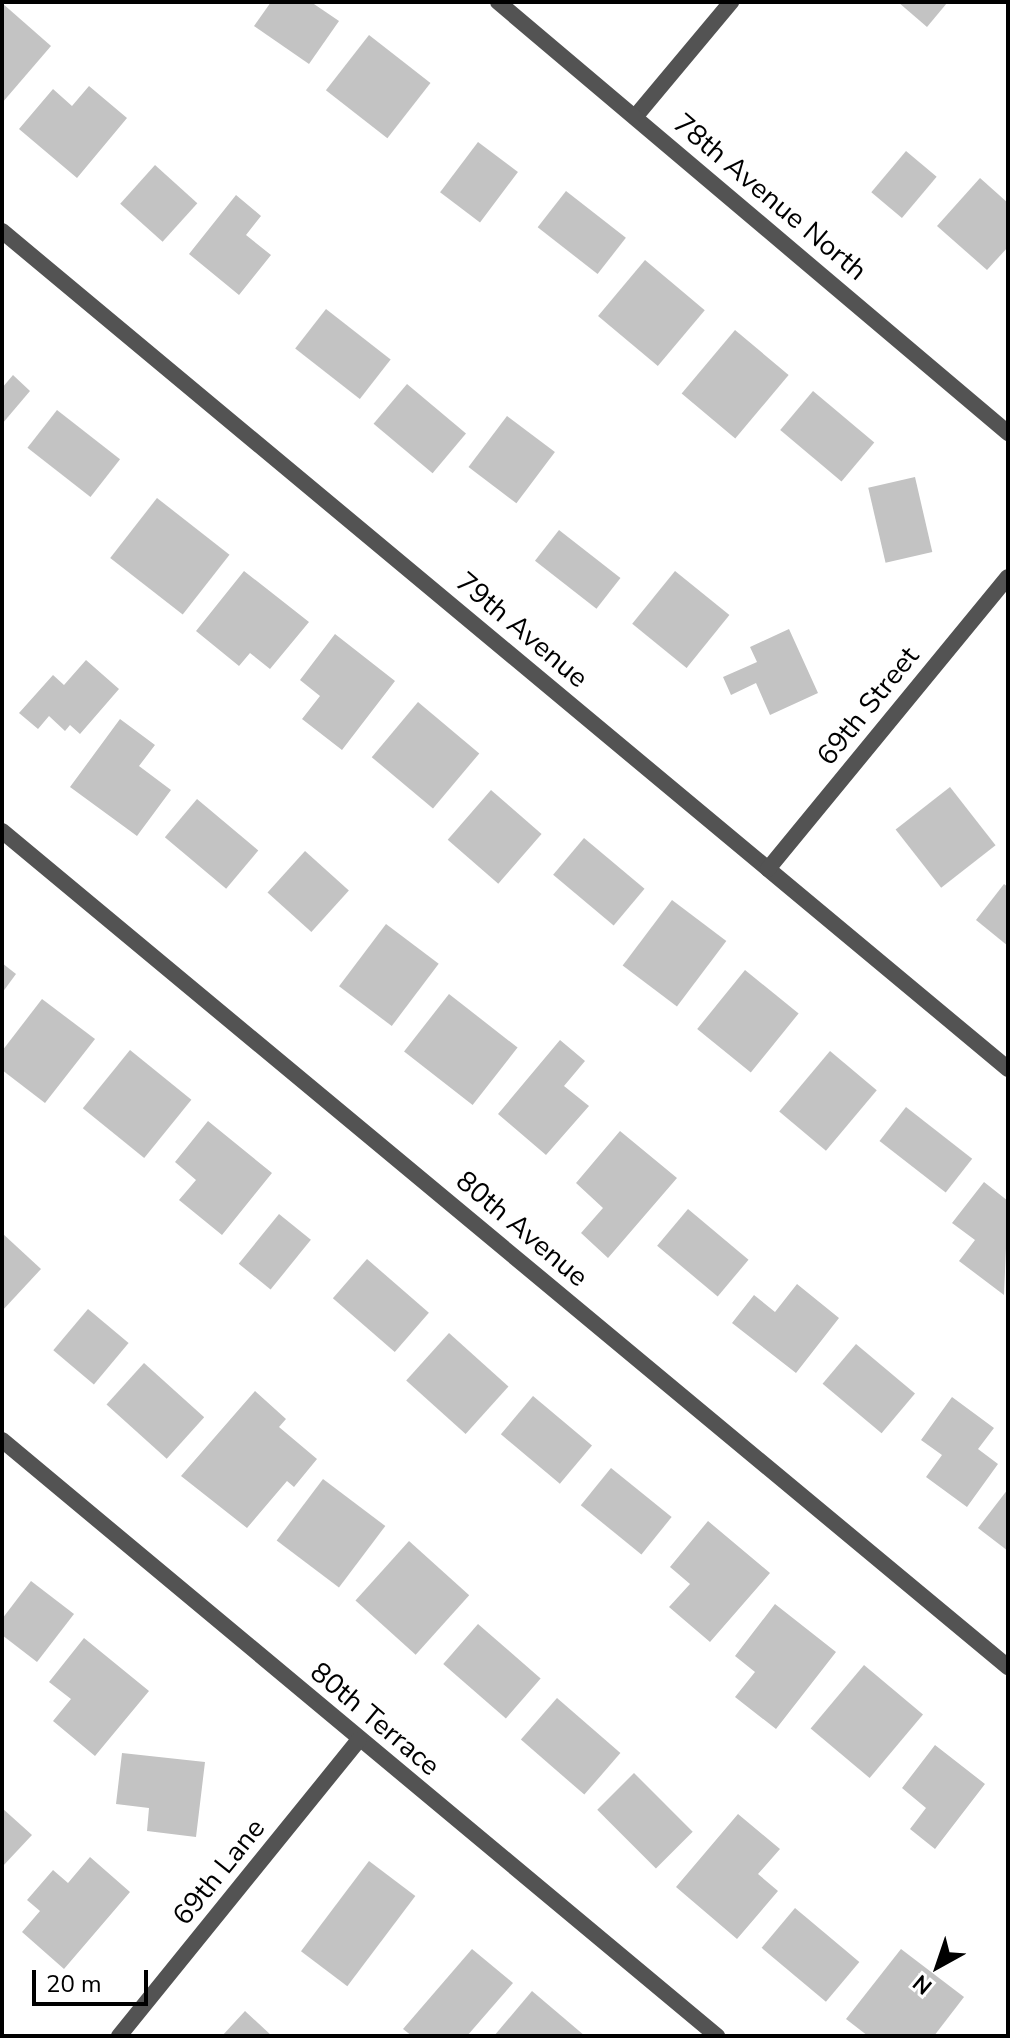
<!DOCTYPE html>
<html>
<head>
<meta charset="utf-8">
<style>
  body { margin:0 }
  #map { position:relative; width:1010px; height:2038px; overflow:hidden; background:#fff; font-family:"Nunito Sans",sans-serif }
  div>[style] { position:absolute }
  .building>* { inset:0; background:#c3c3c3; transform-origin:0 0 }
  .minor>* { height:16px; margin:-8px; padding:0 8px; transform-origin:8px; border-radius:8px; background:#535353 }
  .tertiary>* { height:16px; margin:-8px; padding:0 8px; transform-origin:8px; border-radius:8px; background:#535353 }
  span { translate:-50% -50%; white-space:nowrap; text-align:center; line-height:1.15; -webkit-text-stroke:6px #fff; paint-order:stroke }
  .street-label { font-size:28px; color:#000 }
  .frame { position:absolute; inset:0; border:4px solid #000; pointer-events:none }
  .north { position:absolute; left:898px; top:1926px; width:80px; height:80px; -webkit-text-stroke:6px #fff; paint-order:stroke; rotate:220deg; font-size:22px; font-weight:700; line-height:32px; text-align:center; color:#000 }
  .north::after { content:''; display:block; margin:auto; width:28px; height:36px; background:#000; clip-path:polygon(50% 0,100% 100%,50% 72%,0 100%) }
  .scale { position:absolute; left:32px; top:1970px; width:116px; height:36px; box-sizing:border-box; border:4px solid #000; border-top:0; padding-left:10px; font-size:24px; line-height:28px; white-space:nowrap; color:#000; -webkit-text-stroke:6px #fff; paint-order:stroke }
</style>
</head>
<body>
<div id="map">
  <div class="building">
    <div style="clip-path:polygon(271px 2px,311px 2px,339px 21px,309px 64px,254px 26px)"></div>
    <div style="clip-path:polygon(898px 2px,946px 2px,947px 3px,927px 27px)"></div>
    <div style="clip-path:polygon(2px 3px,51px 46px,2px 103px)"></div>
    <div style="left:369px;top:35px;width:78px;height:70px;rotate:38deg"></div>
    <div style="clip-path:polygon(89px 86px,127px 118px,77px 178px,19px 129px,53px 89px,72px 106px)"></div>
    <div style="left:478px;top:142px;width:50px;height:63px;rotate:37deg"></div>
    <div style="left:906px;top:151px;width:40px;height:54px;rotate:40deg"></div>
    <div style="left:155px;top:165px;width:57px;height:52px;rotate:42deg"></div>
    <div style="clip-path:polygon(980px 178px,1008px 203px,1008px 247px,987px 270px,937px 226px)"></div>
    <div style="left:566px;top:191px;width:76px;height:46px;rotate:38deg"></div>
    <div style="clip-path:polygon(236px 195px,261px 216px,246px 235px,271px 255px,239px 295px,189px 254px)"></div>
    <div style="left:645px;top:260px;width:78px;height:73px;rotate:40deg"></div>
    <div style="left:326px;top:309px;width:82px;height:50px;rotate:38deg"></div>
    <div style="left:735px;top:330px;width:70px;height:83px;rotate:40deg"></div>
    <div style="clip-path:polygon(13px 375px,30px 391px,2px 424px,2px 388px)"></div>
    <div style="left:407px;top:384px;width:77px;height:52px;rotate:40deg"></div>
    <div style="left:813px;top:391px;width:80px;height:51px;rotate:40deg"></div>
    <div style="left:57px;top:410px;width:80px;height:48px;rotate:38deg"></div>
    <div style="left:507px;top:416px;width:60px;height:64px;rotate:37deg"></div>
    <div style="left:915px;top:477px;width:77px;height:48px;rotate:77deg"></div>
    <div style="left:157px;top:498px;width:92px;height:76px;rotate:38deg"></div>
    <div style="left:559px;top:530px;width:78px;height:39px;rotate:38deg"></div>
    <div style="clip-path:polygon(244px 571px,309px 622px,270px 669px,250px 653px,239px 666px,196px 631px)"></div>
    <div style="left:675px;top:571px;width:70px;height:68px;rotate:39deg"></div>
    <div style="clip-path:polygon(789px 629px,818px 693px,770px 715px,756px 683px,731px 695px,723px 677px,757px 662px,750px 647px)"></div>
    <div style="clip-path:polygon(335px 634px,395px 681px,342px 750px,302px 719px,320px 696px,300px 680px)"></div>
    <div style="clip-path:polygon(86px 660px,119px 689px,80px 734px,70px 725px,65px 731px,49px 716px,38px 729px,19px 713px,53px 675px,64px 685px)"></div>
    <div style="left:418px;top:702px;width:80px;height:72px;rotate:40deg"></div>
    <div style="clip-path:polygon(120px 719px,155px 745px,139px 766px,171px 790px,137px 836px,70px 787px)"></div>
    <div style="left:950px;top:787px;width:74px;height:69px;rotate:52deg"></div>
    <div style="left:491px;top:790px;width:67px;height:66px;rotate:41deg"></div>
    <div style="left:197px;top:799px;width:80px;height:50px;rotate:40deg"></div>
    <div style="left:584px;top:838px;width:79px;height:48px;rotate:40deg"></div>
    <div style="left:305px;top:851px;width:59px;height:56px;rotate:42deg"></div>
    <div style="clip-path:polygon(1004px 884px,1008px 887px,1008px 946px,976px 920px)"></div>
    <div style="left:672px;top:900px;width:68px;height:82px;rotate:37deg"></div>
    <div style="left:386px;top:924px;width:66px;height:78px;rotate:37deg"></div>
    <div style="clip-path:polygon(2px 963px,16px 974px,2px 993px)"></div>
    <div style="left:745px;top:970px;width:69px;height:76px;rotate:39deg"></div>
    <div style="left:449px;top:994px;width:87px;height:73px;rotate:38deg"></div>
    <div style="clip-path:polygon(42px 999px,95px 1039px,45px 1103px,2px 1070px,2px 1051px)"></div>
    <div style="clip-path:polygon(560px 1040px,585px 1061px,564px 1086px,589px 1106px,546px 1155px,498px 1114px)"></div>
    <div style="left:130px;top:1050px;width:79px;height:75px;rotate:39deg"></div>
    <div style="left:830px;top:1051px;width:61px;height:79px;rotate:40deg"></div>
    <div style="left:906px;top:1107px;width:84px;height:43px;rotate:38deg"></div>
    <div style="clip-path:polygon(208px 1121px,272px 1173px,222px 1235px,179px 1200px,196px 1180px,175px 1162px)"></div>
    <div style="clip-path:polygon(620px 1131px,677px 1178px,608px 1258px,581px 1233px,603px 1208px,576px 1183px)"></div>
    <div style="clip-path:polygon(984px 1182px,1008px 1201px,1004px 1295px,959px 1261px,975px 1240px,952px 1223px)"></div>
    <div style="left:688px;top:1209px;width:79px;height:48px;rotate:40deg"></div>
    <div style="left:279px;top:1214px;width:41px;height:64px;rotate:39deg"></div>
    <div style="clip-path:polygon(2px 1233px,41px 1269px,2px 1311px)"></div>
    <div style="left:367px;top:1259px;width:82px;height:52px;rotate:41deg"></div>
    <div style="clip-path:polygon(797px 1284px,839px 1318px,796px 1373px,732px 1323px,754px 1295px,775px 1312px)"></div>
    <div style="left:88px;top:1309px;width:53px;height:54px;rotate:40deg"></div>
    <div style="left:449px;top:1333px;width:80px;height:64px;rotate:42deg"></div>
    <div style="left:856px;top:1344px;width:77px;height:52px;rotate:40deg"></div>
    <div style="left:144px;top:1363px;width:81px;height:56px;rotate:42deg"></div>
    <div style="clip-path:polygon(255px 1391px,286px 1419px,279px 1427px,317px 1459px,294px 1487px,287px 1481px,247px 1528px,181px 1476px)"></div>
    <div style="left:533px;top:1396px;width:77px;height:50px;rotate:40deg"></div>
    <div style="clip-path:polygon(952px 1397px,994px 1428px,978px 1449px,998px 1464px,967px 1507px,926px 1477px,942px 1455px,921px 1440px)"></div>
    <div style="left:611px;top:1468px;width:78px;height:48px;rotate:39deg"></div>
    <div style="left:323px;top:1479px;width:78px;height:77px;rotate:37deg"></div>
    <div style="clip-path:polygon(1008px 1489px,1008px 1551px,978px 1528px)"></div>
    <div style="clip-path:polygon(708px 1521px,770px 1573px,710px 1642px,669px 1607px,690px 1584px,670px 1567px)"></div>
    <div style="left:409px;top:1541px;width:81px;height:80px;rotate:42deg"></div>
    <div style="clip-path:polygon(31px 1581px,74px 1614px,37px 1662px,2px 1635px,2px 1619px)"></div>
    <div style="clip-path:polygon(775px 1604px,836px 1652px,776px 1729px,735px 1697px,755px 1672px,735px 1656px)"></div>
    <div style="left:478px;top:1624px;width:83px;height:53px;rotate:41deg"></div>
    <div style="clip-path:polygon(84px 1638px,149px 1691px,95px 1756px,53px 1721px,71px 1699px,49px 1682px)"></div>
    <div style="left:864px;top:1665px;width:77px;height:83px;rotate:40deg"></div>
    <div style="left:557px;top:1698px;width:84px;height:55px;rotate:41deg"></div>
    <div style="clip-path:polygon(935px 1745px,985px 1784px,935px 1849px,910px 1829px,926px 1808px,902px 1788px)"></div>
    <div style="clip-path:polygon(122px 1753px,205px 1762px,196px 1837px,147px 1831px,149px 1808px,116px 1804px)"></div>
    <div style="left:634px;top:1773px;width:83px;height:52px;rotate:45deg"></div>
    <div style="clip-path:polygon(2px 1808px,32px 1835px,2px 1867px)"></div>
    <div style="clip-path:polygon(738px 1814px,780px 1849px,758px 1874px,778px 1891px,737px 1939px,676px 1887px)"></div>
    <div style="clip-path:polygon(90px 1857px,130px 1892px,64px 1969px,22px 1932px,40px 1911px,27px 1900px,53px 1870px,68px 1883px)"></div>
    <div style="left:369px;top:1861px;width:58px;height:113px;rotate:37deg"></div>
    <div style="left:795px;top:1908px;width:84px;height:52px;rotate:40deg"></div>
    <div style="clip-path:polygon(472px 1949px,513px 1983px,467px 2036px,412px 2036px,403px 2029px)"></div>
    <div style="clip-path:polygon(901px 1949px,964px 1997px,934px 2036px,868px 2036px,846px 2019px)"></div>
    <div style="clip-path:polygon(532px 1991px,585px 2036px,494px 2036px)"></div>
    <div style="clip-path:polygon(245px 2011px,272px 2036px,222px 2036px)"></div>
  </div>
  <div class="minor">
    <div style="left:635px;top:117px;width:150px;rotate:-50.1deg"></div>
    <div style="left:2px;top:231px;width:1309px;rotate:39.79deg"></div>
    <div style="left:2px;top:831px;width:1308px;rotate:39.73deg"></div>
    <div style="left:768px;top:869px;width:378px;rotate:-50.6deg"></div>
    <div style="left:2px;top:1440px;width:931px;rotate:39.81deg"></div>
    <div style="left:119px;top:2036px;width:381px;rotate:-51deg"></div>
  </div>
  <div class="tertiary">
    <div style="left:498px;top:2px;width:668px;rotate:40.2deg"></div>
  </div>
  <div class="street-label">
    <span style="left:770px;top:197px;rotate:40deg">78th Avenue North</span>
    <span style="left:522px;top:630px;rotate:40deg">79th Avenue</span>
    <span style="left:868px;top:706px;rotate:-51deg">69th Street</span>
    <span style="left:522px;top:1229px;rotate:40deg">80th Avenue</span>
    <span style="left:375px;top:1719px;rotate:40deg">80th Terrace</span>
    <span style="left:219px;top:1872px;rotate:-51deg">69th Lane</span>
  </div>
  <div class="frame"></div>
  <div class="north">N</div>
  <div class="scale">20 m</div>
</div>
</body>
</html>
